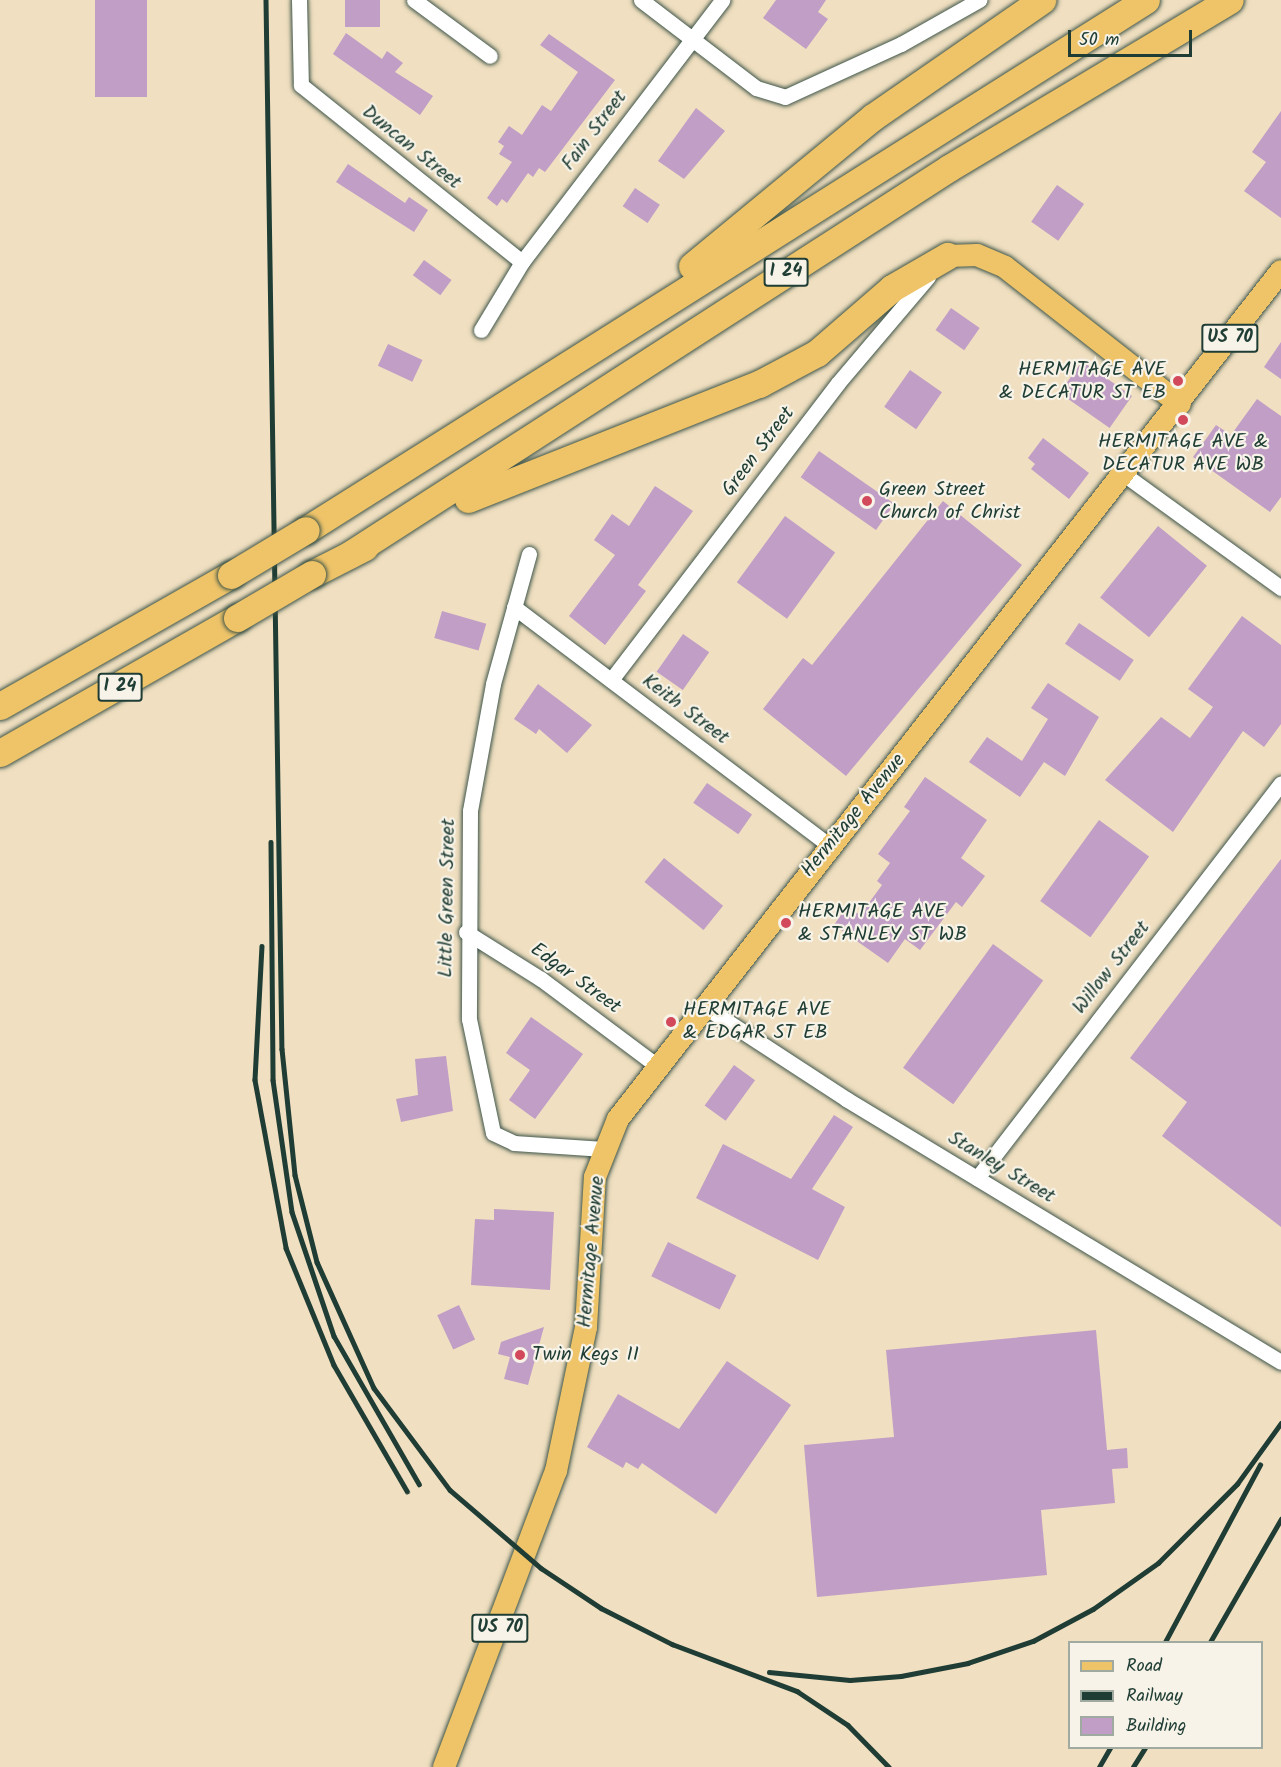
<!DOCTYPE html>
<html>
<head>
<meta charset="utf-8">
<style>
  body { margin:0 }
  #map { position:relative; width:1281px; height:1767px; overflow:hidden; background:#f0dfc0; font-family:Kalam,sans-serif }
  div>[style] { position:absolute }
  .building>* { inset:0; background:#c09ec6; transform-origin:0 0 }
  .roads { filter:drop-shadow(0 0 2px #3e5549) drop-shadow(0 0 2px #3e5549) }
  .minor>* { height:15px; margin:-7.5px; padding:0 7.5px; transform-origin:7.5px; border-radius:7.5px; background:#fff }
  .primary>* { height:22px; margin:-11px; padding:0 11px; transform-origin:11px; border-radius:11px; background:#efc469 }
  .motorway>* { height:27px; margin:-13.5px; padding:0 13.5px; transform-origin:13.5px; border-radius:13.5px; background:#efc469 }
  .rail>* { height:4.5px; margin:-2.25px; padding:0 2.25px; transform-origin:2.25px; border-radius:2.25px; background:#1f3d34 }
  .bridges { filter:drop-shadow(0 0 2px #3e5549) drop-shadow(0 0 2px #3e5549) }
  .motorway-bridge>* { height:27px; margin:-13.5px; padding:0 13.5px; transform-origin:13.5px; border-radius:13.5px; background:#efc469 }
  .dots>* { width:16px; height:16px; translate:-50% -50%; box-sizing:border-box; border:3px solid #f7f3e8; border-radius:50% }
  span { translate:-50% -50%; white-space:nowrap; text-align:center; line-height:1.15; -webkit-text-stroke:4.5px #f7f3e8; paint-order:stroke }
  .shield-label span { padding:2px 4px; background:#f7f3e8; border:2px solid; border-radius:4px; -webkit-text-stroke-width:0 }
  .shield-label { font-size:18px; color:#1f3d34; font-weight:700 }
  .street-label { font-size:20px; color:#1f3d34 }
  .poi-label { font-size:20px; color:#1f3d34 }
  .right { translate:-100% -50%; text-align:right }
  .left { translate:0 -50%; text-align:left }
  .legend { position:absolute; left:1068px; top:1641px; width:195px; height:108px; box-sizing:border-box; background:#f7f3e8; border:2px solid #a1aaa0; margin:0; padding:8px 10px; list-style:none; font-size:18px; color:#1f3d34 }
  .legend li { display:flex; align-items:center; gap:12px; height:30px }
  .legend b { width:30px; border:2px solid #a1aaa0 }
  .scale { position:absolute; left:1068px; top:30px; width:124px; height:27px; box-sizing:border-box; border:3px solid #1f3d34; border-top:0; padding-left:8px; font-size:18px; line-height:21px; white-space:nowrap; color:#1f3d34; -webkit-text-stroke:4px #f7f3e8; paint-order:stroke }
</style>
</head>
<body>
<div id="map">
  <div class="building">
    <div style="left:95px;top:0;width:52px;height:97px"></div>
    <div style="left:345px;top:0;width:35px;height:27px"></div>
    <div style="clip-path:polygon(776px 0,826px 0,818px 12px,828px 19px,806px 49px,763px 18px)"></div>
    <div style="clip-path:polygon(346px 33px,382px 59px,387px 51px,403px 63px,395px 72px,433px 96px,420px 115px,333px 54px)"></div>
    <div style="clip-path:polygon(549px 34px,615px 80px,545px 172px,539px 168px,533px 177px,528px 173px,507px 203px,502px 199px,497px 206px,487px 198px,512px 162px,499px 154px,504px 146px,498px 142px,509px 126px,522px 135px,542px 105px,551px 111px,578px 72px,540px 45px)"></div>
    <div style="clip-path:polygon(696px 108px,725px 131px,684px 179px,658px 161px)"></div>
    <div style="clip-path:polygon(1281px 111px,1281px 218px,1244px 191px,1266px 162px,1252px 152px)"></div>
    <div style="clip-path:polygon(348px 164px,405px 203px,409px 197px,428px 210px,414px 232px,336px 182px)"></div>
    <div style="left:1057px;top:185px;width:33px;height:45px;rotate:35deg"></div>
    <div style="left:635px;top:188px;width:30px;height:22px;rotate:34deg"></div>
    <div style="left:424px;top:260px;width:34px;height:19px;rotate:36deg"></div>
    <div style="left:951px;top:308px;width:35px;height:27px;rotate:35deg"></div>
    <div style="clip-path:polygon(1281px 342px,1281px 379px,1264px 367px)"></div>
    <div style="left:388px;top:344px;width:38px;height:24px;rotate:25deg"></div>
    <div style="left:1082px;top:361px;width:61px;height:39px;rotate:35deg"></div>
    <div style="left:910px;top:370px;width:39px;height:45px;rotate:35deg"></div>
    <div style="clip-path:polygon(1257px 399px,1281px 416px,1281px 497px,1270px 512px,1193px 457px,1216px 425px,1231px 435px)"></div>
    <div style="clip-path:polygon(1043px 438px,1089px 473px,1069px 499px,1031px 469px,1035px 464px,1028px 458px)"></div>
    <div style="left:819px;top:451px;width:92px;height:32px;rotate:35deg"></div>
    <div style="clip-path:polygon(655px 486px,693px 511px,638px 585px,646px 591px,605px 645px,569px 616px,615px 555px,594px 540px,612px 514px,629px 526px)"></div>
    <div style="clip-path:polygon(943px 501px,1022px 565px,846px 776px,763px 709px,803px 658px,812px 665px)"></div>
    <div style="left:785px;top:516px;width:62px;height:82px;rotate:36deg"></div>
    <div style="left:1158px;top:526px;width:63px;height:92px;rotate:39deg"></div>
    <div style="left:442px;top:611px;width:46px;height:28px;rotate:16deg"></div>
    <div style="clip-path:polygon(1242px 616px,1281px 645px,1281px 724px,1264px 747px,1243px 731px,1173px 832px,1105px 780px,1161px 717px,1190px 738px,1213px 707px,1188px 689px)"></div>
    <div style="left:1079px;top:623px;width:66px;height:25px;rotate:34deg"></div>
    <div style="left:683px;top:634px;width:32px;height:46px;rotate:35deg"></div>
    <div style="clip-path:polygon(1048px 683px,1099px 717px,1065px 776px,1044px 762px,1020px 797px,969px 762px,987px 737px,1022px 761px,1048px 719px,1031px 708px)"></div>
    <div style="clip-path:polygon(538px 684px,592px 725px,567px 753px,539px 729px,536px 734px,514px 719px)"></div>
    <div style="clip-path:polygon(925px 777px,987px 820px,961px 858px,985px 876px,962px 907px,956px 902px,920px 950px,905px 939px,888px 963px,834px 925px,847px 906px,860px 915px,882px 885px,877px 881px,890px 863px,878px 854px,910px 811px,904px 807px)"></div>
    <div style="left:707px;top:783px;width:55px;height:24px;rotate:35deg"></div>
    <div style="left:1099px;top:820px;width:62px;height:100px;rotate:36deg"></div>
    <div style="left:664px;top:858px;width:76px;height:31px;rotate:39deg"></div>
    <div style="clip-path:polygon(1281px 859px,1281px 1227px,1162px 1136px,1187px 1102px,1130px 1058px)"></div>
    <div style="left:993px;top:944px;width:62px;height:153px;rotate:36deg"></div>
    <div style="clip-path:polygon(531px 1017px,583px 1054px,535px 1119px,509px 1100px,530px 1070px,506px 1053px)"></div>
    <div style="clip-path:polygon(446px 1056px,453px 1111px,401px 1122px,396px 1099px,418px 1095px,415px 1059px)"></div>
    <div style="left:734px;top:1065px;width:26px;height:50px;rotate:36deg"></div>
    <div style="clip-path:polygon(834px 1115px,853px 1127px,812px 1189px,845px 1207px,818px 1260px,696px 1198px,723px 1144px,791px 1179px)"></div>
    <div style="clip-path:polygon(494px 1209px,554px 1212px,550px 1290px,471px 1285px,475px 1219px,494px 1220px)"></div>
    <div style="left:668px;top:1242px;width:76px;height:38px;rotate:26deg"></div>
    <div style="left:459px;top:1305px;width:38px;height:24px;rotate:65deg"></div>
    <div style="clip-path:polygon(544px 1327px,528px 1385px,504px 1379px,510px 1357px,498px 1354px,501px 1342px)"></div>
    <div style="clip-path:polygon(1096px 1330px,1107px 1450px,1127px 1448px,1128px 1468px,1112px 1469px,1115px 1503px,1041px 1510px,1047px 1575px,817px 1597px,804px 1445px,894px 1437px,886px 1350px)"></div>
    <div style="clip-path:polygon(727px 1361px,791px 1405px,716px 1514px,642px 1463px,638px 1469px,626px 1462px,623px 1468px,587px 1447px,618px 1394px,679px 1429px)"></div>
  </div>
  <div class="roads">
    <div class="minor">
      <div style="left:299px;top:0;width:85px;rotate:88.7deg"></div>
      <div style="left:301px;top:85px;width:283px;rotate:38.7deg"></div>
      <div style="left:522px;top:262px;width:330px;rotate:-52.6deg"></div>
      <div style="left:414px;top:0;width:94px;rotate:36.4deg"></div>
      <div style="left:641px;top:0;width:145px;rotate:37.4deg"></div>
      <div style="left:756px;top:88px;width:30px;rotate:17deg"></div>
      <div style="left:785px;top:97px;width:128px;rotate:-24.6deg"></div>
      <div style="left:901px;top:44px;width:90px;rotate:-29.4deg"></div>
      <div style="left:481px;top:330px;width:79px;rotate:-58.9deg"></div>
      <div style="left:1125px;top:475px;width:193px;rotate:35.9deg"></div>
      <div style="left:529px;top:554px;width:135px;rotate:105.5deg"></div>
      <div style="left:493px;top:684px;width:129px;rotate:100.3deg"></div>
      <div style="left:470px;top:811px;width:208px;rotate:90.3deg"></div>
      <div style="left:469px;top:1019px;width:116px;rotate:78.1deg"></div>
      <div style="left:493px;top:1133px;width:23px;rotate:25deg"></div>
      <div style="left:514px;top:1143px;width:90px;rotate:3.8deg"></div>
      <div style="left:514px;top:607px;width:396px;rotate:37.1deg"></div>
      <div style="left:611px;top:680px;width:374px;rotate:-52.6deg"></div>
      <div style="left:838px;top:383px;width:139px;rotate:-49.7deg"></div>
      <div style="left:466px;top:932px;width:89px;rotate:32.1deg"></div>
      <div style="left:541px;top:979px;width:144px;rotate:36.8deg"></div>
      <div style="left:702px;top:1005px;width:172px;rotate:33.1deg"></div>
      <div style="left:846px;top:1099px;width:508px;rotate:31.16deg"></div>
      <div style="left:977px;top:1178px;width:498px;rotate:-52.4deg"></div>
    </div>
    <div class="primary">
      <div style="left:947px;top:256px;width:30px;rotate:-2deg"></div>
      <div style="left:977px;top:255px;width:30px;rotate:23deg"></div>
      <div style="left:1005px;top:267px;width:222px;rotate:38.1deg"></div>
      <div style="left:444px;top:1767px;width:316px;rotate:-69.3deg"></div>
      <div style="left:556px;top:1471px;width:147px;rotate:-78.2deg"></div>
      <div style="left:586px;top:1327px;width:150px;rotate:-86.6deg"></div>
      <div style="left:595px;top:1177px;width:62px;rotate:-68.4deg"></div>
      <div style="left:618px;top:1119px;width:1076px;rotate:-51.98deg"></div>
    </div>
    <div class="motorway">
      <div style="left:692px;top:266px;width:234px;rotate:-39.5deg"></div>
      <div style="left:873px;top:117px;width:206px;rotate:-34.7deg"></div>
      <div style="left:468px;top:499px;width:313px;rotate:-21.6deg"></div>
      <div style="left:759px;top:384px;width:66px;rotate:-28.1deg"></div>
      <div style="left:817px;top:353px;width:99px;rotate:-40.9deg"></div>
      <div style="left:892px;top:288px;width:64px;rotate:-30.2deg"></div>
      <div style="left:306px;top:530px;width:993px;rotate:-32.25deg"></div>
      <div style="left:349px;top:555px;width:714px;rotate:-32.82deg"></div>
      <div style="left:949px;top:168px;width:327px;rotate:-30.9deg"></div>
      <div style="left:312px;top:574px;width:59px;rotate:-27deg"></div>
      <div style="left:0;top:706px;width:266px;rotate:-29.6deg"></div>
      <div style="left:0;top:753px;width:273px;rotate:-29.7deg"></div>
    </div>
  </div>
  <div class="rail">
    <div style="left:266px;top:0;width:1049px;rotate:89.13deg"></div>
    <div style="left:282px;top:1049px;width:127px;rotate:84.1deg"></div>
    <div style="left:295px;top:1175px;width:90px;rotate:75.8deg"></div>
    <div style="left:317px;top:1262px;width:138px;rotate:65.7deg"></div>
    <div style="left:374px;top:1388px;width:127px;rotate:53.3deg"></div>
    <div style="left:450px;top:1490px;width:120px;rotate:40.6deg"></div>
    <div style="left:541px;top:1568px;width:72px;rotate:33.7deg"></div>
    <div style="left:601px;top:1608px;width:80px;rotate:26.9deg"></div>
    <div style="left:672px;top:1644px;width:134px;rotate:20.6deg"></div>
    <div style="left:797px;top:1691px;width:61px;rotate:33.7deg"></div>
    <div style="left:848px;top:1725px;width:59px;rotate:45.7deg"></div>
    <div style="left:271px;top:842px;width:238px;rotate:89.5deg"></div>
    <div style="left:273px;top:1080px;width:133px;rotate:81.8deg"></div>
    <div style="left:292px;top:1212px;width:131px;rotate:71.3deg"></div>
    <div style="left:334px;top:1336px;width:171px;rotate:60.1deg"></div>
    <div style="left:262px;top:946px;width:134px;rotate:93deg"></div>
    <div style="left:255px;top:1080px;width:171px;rotate:79.5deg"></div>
    <div style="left:286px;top:1248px;width:126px;rotate:67.7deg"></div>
    <div style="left:334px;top:1365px;width:146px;rotate:59.9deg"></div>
    <div style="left:1165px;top:1642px;width:201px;rotate:-61.8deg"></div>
    <div style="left:1210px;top:1642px;width:142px;rotate:-60deg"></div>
    <div style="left:769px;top:1672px;width:81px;rotate:5.6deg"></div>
    <div style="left:850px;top:1680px;width:51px;rotate:-4.5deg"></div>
    <div style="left:901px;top:1676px;width:68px;rotate:-11deg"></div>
    <div style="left:968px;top:1663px;width:69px;rotate:-18.7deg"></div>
    <div style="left:1033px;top:1641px;width:68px;rotate:-28.1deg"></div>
    <div style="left:1093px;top:1609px;width:80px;rotate:-35.3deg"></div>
    <div style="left:1158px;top:1563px;width:112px;rotate:-45deg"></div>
    <div style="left:1237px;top:1484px;width:75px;rotate:-54.2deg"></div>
    <div style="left:1099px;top:1767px;width:22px;rotate:-60deg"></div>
    <div style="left:1133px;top:1767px;width:22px;rotate:-58deg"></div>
  </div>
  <div class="bridges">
    <div class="motorway-bridge">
      <div style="left:231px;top:575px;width:87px;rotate:-31deg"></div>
      <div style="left:237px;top:618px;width:87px;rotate:-30.4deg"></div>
    </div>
  </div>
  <div class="dots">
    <div style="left:1178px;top:381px;background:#d1495b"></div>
    <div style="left:1183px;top:420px;background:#d1495b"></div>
    <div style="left:867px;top:501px;background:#d1495b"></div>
    <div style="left:786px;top:923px;background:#d1495b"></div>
    <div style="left:671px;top:1022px;background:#d1495b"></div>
    <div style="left:520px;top:1355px;background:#d1495b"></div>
  </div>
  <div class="shield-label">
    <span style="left:786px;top:272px">I 24</span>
    <span style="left:1230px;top:338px">US 70</span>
    <span style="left:120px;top:687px">I 24</span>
    <span style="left:500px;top:1628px">US 70</span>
  </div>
  <div class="street-label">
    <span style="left:595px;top:131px;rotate:-53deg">Fain Street</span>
    <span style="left:411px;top:148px;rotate:39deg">Duncan Street</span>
    <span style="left:759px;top:452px;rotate:-53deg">Green Street</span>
    <span style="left:685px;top:710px;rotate:37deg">Keith Street</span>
    <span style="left:854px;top:816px;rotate:-51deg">Hermitage Avenue</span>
    <span style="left:448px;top:898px;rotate:-89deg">Little Green Street</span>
    <span style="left:1112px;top:968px;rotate:-52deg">Willow Street</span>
    <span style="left:575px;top:979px;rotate:36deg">Edgar Street</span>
    <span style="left:1001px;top:1168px;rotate:31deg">Stanley Street</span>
    <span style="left:592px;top:1252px;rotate:-85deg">Hermitage Avenue</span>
  </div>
  <div class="poi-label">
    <span class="right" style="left:1166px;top:382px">HERMITAGE AVE<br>&amp; DECATUR ST EB</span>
    <span style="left:1183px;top:454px">HERMITAGE AVE &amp;<br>DECATUR AVE WB</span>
    <span class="left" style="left:879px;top:502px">Green Street<br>Church of Christ</span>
    <span class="left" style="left:798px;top:924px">HERMITAGE AVE<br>&amp; STANLEY ST WB</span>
    <span class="left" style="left:683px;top:1022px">HERMITAGE AVE<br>&amp; EDGAR ST EB</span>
    <span class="left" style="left:532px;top:1355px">Twin Kegs II</span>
  </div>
  <ul class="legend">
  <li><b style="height:8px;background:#efc469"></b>Road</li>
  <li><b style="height:8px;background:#1f3d34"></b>Railway</li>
  <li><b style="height:16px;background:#c09ec6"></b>Building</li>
  </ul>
  <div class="scale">50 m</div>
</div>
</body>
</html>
